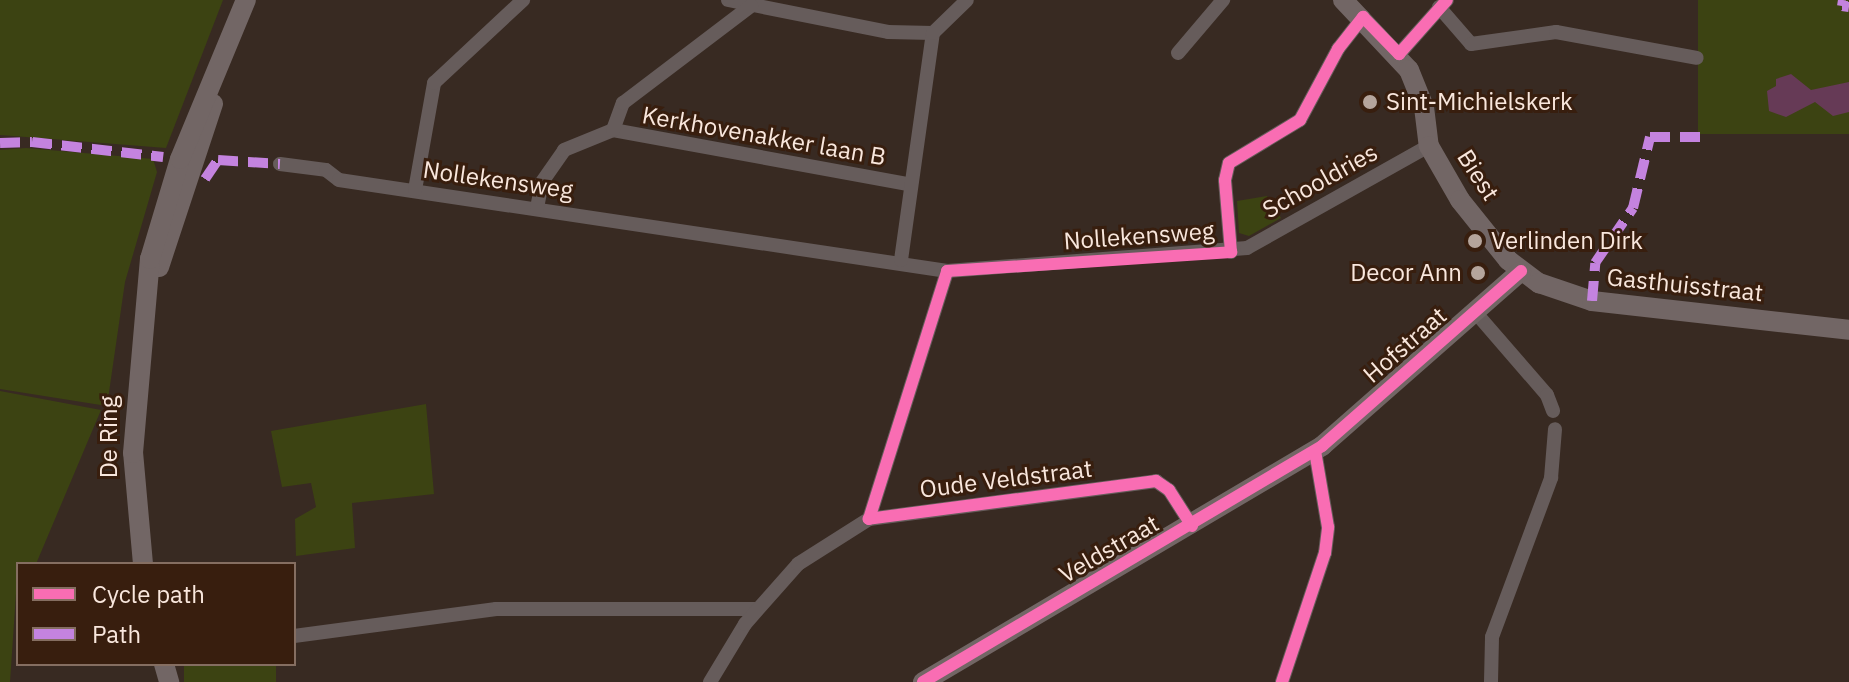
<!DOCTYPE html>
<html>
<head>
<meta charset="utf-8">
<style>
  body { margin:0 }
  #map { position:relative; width:1849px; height:682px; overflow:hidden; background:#382a22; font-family:"IBM Plex Sans",sans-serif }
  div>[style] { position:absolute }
  .green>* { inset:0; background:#3c4312; transform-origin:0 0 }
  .water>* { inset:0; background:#663a56 }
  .street>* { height:14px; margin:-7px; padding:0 7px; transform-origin:7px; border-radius:7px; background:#665c5b }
  .secondary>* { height:20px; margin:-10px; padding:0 10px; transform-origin:10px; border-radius:10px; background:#726665 }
  .quiet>* { height:10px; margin-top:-5px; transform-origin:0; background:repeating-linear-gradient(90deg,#c483df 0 20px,transparent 0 30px) }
  .cycleway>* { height:12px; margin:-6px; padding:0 6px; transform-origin:6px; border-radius:6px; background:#f96db3 }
  .dots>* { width:22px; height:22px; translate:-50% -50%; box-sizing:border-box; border:4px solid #381e0e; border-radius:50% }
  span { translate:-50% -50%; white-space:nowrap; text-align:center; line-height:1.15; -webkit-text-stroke:6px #381e0e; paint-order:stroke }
  .poi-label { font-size:24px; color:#f9e7dd }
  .left { translate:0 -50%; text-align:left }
  .right { translate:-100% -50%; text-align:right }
  .street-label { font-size:24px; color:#f9e7dd }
  .legend { position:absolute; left:16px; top:562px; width:280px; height:104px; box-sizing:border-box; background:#381e0e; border:2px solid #856e61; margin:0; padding:10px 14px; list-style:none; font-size:24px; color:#f9e7dd }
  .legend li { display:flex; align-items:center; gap:16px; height:40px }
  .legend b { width:40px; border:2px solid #856e61 }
</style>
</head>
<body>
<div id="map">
  <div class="green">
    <div style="clip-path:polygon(0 0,223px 0,166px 148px,0 135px)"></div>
    <div style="left:1698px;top:0;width:151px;height:134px"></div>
    <div style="clip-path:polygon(26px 148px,153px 159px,157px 172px,125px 282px,107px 406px,0 389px,0 150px)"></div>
    <div style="clip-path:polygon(1267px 196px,1281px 218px,1249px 236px,1239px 233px,1237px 201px)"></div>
    <div style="clip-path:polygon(0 391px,101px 410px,36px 564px,18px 564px,10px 682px,0 682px)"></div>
    <div style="clip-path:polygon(426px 404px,434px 494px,352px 503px,355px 548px,296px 556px,295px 519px,316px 507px,311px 483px,282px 487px,271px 431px)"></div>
    <div style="left:184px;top:664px;width:92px;height:18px"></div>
  </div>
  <div class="water">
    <div style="clip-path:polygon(1791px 74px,1811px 90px,1849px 82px,1849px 112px,1833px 116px,1815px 102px,1786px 117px,1769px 111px,1767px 91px,1776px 86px,1776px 79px)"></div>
  </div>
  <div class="street">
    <div style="left:728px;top:0;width:163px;rotate:11.3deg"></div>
    <div style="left:888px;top:32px;width:45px;rotate:1.3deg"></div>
    <div style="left:1439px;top:7px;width:49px;rotate:49.1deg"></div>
    <div style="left:1471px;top:44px;width:86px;rotate:-8deg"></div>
    <div style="left:1556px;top:32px;width:143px;rotate:10.4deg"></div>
    <div style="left:1178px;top:53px;width:70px;rotate:-49.7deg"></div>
    <div style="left:1399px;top:54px;width:72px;rotate:-48.4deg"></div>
    <div style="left:613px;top:130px;width:300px;rotate:10.4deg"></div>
    <div style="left:280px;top:164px;width:46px;rotate:7.4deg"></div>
    <div style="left:326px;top:170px;width:16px;rotate:38deg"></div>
    <div style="left:339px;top:180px;width:615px;rotate:8.51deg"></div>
    <div style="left:947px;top:271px;width:301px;rotate:-4.4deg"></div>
    <div style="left:1247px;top:248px;width:209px;rotate:-29.3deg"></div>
    <div style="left:415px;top:190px;width:109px;rotate:-79.9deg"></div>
    <div style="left:434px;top:83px;width:122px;rotate:-43deg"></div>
    <div style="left:537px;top:208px;width:26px;rotate:-79deg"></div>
    <div style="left:542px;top:182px;width:39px;rotate:-55deg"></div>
    <div style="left:564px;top:150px;width:53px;rotate:-22.2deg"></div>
    <div style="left:613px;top:130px;width:29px;rotate:-70deg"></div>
    <div style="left:623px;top:103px;width:161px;rotate:-37.2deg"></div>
    <div style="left:1231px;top:252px;width:72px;rotate:-94.8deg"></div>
    <div style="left:1225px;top:180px;width:17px;rotate:-77deg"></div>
    <div style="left:1229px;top:163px;width:83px;rotate:-31.2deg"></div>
    <div style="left:1300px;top:120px;width:81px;rotate:-61.8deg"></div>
    <div style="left:1338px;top:49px;width:41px;rotate:-52deg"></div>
    <div style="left:901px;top:260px;width:229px;rotate:-82deg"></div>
    <div style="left:933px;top:33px;width:47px;rotate:-44.1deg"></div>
    <div style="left:1476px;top:313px;width:108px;rotate:49.1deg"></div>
    <div style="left:1547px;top:395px;width:17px;rotate:69deg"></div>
    <div style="left:869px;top:519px;width:260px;rotate:-72.5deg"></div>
    <div style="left:294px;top:636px;width:204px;rotate:-7.6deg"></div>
    <div style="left:496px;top:609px;width:261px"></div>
    <div style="left:710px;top:682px;width:68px;rotate:-58.9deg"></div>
    <div style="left:745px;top:624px;width:80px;rotate:-48.5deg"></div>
    <div style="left:798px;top:564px;width:84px;rotate:-32.4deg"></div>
    <div style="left:869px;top:519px;width:290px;rotate:-7.5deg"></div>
    <div style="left:1156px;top:481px;width:16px;rotate:35deg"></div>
    <div style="left:1169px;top:490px;width:43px;rotate:57.4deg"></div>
    <div style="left:1282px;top:682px;width:136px;rotate:-71.6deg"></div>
    <div style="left:1325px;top:553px;width:26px;rotate:-83deg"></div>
    <div style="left:1328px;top:527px;width:77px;rotate:-99.7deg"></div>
    <div style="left:1491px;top:682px;width:45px;rotate:-88.7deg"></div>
    <div style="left:1492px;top:637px;width:170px;rotate:-69.6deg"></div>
    <div style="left:1551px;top:478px;width:49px;rotate:-85.3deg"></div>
  </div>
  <div class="secondary">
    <div style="left:1343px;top:0;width:96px;rotate:46.7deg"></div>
    <div style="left:1409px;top:70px;width:40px;rotate:68deg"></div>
    <div style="left:1424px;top:107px;width:39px;rotate:83deg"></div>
    <div style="left:1429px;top:146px;width:62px;rotate:60.1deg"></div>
    <div style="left:1460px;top:200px;width:77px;rotate:51.3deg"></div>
    <div style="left:1508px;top:260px;width:39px;rotate:37deg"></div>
    <div style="left:1539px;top:283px;width:56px;rotate:18.8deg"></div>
    <div style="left:1592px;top:301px;width:259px;rotate:6.4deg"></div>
    <div style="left:159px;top:267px;width:172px;rotate:-71.7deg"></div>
    <div style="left:143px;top:564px;width:111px;rotate:-95.1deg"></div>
    <div style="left:133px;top:453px;width:195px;rotate:-85deg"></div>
    <div style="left:150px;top:259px;width:104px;rotate:-73.3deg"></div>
    <div style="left:180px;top:159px;width:172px;rotate:-67.5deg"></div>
    <div style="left:164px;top:664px;width:19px;rotate:74deg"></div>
    <div style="left:923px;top:682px;width:464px;rotate:-30.6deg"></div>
    <div style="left:1322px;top:446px;width:265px;rotate:-41.3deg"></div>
  </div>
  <div class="quiet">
    <div style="left:1843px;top:0;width:6px;rotate:99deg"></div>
    <div style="left:1842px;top:6px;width:7px;rotate:8deg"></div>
    <div style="left:0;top:143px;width:32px;rotate:-2deg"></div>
    <div style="left:32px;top:142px;width:132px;rotate:6.5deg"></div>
    <div style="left:205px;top:179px;width:23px;rotate:-56deg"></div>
    <div style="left:218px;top:160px;width:62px;rotate:3.7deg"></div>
    <div style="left:1592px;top:301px;width:38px;rotate:-85deg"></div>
    <div style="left:1595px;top:263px;width:67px;rotate:-55.4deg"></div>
    <div style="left:1633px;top:208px;width:73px;rotate:-76.5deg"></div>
    <div style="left:1650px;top:137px;width:50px"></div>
  </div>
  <div class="cycleway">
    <div style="left:1192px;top:526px;width:43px;rotate:-122.6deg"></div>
    <div style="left:1169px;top:490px;width:16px;rotate:-145deg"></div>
    <div style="left:1156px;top:481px;width:290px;rotate:172.5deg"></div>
    <div style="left:869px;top:519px;width:260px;rotate:-72.5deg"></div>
    <div style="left:947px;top:271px;width:285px;rotate:-3.8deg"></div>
    <div style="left:1231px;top:252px;width:72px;rotate:-94.8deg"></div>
    <div style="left:1225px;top:180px;width:17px;rotate:-77deg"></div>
    <div style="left:1229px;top:163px;width:83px;rotate:-31.2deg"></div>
    <div style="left:1300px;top:120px;width:81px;rotate:-61.8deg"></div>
    <div style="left:1338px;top:49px;width:41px;rotate:-52deg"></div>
    <div style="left:1363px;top:17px;width:52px;rotate:45.8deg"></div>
    <div style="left:1399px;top:54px;width:72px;rotate:-48.4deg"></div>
    <div style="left:923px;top:682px;width:464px;rotate:-30.6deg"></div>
    <div style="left:1322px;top:446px;width:265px;rotate:-41.3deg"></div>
    <div style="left:1282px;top:682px;width:136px;rotate:-71.6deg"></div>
    <div style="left:1325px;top:553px;width:26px;rotate:-83deg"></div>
    <div style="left:1328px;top:527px;width:77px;rotate:-99.7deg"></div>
  </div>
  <div class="dots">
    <div style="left:1370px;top:102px;background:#b5a59c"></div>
    <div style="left:1475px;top:241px;background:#b5a59c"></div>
    <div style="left:1478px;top:273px;background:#b5a59c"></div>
  </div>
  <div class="poi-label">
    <span class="left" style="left:1386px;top:102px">Sint-Michielskerk</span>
    <span class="left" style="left:1491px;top:241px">Verlinden Dirk</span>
    <span class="right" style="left:1462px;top:273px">Decor Ann</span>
  </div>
  <div class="street-label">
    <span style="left:764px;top:136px;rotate:10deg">Kerkhovenakker laan B</span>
    <span style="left:1478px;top:175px;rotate:57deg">Biest</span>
    <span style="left:498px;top:180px;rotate:8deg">Nollekensweg</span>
    <span style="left:1320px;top:181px;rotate:-29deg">Schooldries</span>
    <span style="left:1139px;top:236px;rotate:-4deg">Nollekensweg</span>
    <span style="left:1685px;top:285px;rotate:6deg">Gasthuisstraat</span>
    <span style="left:1405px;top:345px;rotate:-41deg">Hofstraat</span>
    <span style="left:109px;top:437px;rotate:-90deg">De Ring</span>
    <span style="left:1006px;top:479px;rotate:-7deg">Oude Veldstraat</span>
    <span style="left:1109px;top:549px;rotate:-30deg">Veldstraat</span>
  </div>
  <ul class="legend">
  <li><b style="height:10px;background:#f96db3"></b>Cycle path</li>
  <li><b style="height:10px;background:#c483df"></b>Path</li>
  </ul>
</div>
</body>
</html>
